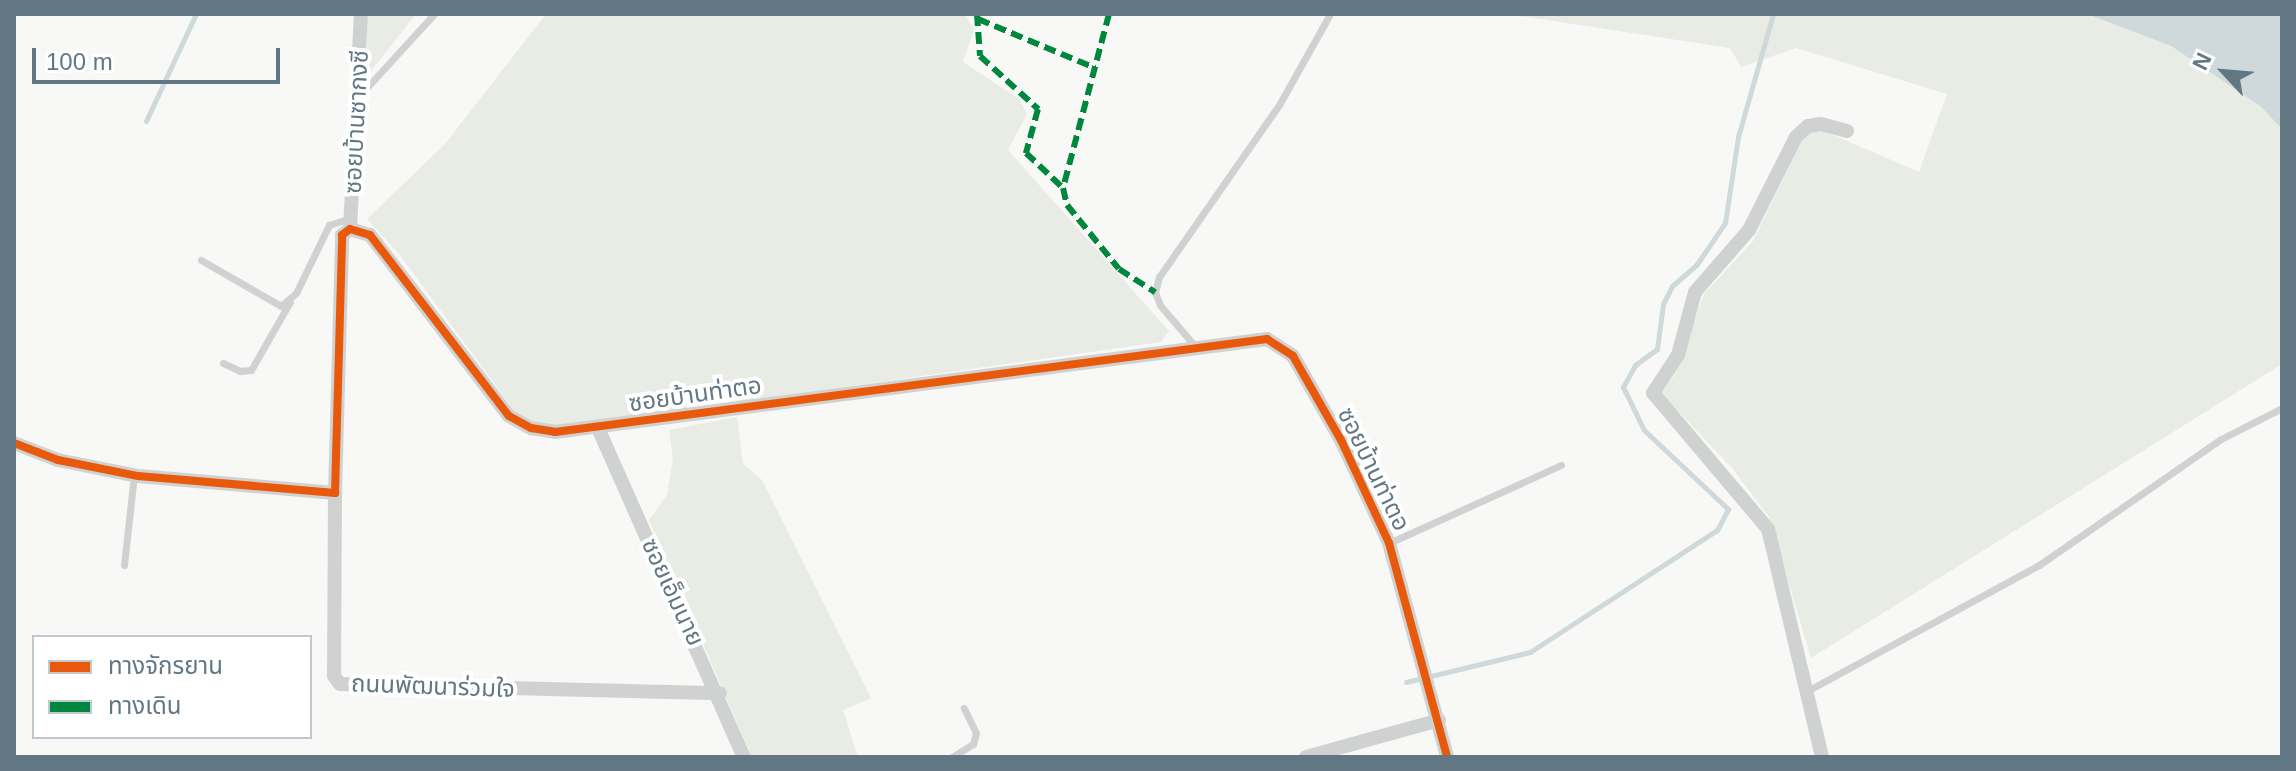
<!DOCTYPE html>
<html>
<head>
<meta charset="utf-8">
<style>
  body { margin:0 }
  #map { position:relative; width:2296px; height:771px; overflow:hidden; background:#f8f8f7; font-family:Arial,"Noto Sans Thai",sans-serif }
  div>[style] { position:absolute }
  .green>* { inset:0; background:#e8ece5 }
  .water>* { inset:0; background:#cfd9db }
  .stream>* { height:5px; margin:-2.5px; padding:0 2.5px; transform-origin:2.5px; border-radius:2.5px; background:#cfd9db }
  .lane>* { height:7px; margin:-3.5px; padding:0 3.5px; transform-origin:3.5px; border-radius:3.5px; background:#d0d2d2 }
  .street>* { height:14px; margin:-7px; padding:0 7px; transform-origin:7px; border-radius:7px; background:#d0d2d2 }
  .quiet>* { height:6px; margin-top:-3px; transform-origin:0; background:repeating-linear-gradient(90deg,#00873e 0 12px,transparent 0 18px) }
  .cycleway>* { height:8px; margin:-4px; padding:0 4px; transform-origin:4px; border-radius:4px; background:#e8590c }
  span { translate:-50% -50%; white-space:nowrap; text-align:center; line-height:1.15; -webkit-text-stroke:8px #fff; paint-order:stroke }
  .street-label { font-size:24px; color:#617784 }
  .frame { position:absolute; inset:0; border:16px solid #617784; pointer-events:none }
  .legend { position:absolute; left:32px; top:635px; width:280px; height:104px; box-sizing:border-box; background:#fff; border:2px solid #c0c9ce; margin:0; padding:10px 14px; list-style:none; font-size:24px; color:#617784 }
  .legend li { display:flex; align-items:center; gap:16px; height:40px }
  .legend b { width:40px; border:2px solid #c0c9ce }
  .north { position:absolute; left:2184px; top:32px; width:80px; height:80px; -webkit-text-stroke:6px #fff; paint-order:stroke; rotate:296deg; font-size:22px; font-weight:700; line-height:32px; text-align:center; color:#617784 }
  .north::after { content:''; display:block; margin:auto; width:28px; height:36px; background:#617784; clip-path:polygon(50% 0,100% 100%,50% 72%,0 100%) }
  .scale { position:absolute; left:32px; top:48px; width:248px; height:36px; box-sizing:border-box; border:4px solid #617784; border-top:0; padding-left:10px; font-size:24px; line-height:28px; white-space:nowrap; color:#617784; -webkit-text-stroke:6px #fff; paint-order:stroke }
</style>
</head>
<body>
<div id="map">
  <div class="green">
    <div style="clip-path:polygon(367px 14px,416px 14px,367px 76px)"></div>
    <div style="clip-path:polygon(546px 14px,964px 14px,974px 29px,963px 62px,1019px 99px,1027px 114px,1008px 150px,1169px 331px,1161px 342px,697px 408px,545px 427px,519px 417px,399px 254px,367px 219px,445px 144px)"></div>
    <div style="clip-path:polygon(1507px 14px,2087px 14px,2171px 46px,2260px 106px,2282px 129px,2282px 364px,1811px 658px,1769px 517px,1733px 469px,1660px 392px,1674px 376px,1704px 294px,1753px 241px,1806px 132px,1824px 131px,1919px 172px,1947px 94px,1796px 48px,1741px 67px,1730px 48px)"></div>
    <div style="clip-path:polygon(737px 417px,743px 464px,762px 480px,871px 698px,843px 710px,858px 757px,752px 757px,649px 520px,667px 495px,673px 459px,669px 430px)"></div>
  </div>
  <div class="water">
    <div style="clip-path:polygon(2087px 14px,2282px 14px,2282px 129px,2260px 106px,2171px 46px)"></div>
  </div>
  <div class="stream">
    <div style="left:146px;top:121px;width:118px;rotate:-65deg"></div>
    <div style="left:1406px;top:682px;width:128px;rotate:-13.6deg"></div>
    <div style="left:1530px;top:652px;width:223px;rotate:-33.1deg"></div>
    <div style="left:1717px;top:530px;width:24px;rotate:-62deg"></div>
    <div style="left:1728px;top:509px;width:115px;rotate:-136.8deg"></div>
    <div style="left:1644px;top:430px;width:48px;rotate:-116deg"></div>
    <div style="left:1623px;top:387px;width:25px;rotate:-61deg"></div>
    <div style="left:1635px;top:365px;width:27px;rotate:-36deg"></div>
    <div style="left:1657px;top:349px;width:45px;rotate:-82.4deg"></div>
    <div style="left:1663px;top:304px;width:20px;rotate:-63deg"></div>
    <div style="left:1672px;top:286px;width:33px;rotate:-41deg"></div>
    <div style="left:1697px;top:264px;width:50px;rotate:-55.7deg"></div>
    <div style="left:1725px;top:223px;width:87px;rotate:-81.4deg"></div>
    <div style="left:1738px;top:137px;width:128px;rotate:-74.1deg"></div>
  </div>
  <div class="lane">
    <div style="left:360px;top:95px;width:110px;rotate:-47.6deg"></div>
    <div style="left:201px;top:260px;width:92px;rotate:29.9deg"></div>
    <div style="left:281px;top:306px;width:20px;rotate:-41deg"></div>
    <div style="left:296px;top:293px;width:76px;rotate:-64.1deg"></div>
    <div style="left:329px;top:225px;width:23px;rotate:-18deg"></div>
    <div style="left:1194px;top:345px;width:52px;rotate:-130.4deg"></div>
    <div style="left:1160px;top:305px;width:14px;rotate:-111deg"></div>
    <div style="left:1155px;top:292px;width:16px;rotate:-75deg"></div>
    <div style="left:1159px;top:277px;width:210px;rotate:-55.1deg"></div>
    <div style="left:1279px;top:105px;width:104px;rotate:-60.7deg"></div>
    <div style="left:223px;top:363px;width:19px;rotate:25deg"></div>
    <div style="left:240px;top:371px;width:11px;rotate:-5deg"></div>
    <div style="left:251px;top:370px;width:78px;rotate:-60.2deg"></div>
    <div style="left:1389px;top:543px;width:189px;rotate:-24.4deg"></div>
    <div style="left:124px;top:565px;width:91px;rotate:-83.7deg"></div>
    <div style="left:1807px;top:691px;width:264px;rotate:-28.5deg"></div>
    <div style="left:2039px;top:565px;width:221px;rotate:-34.7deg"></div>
    <div style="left:2221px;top:439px;width:68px;rotate:-26.9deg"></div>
    <div style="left:952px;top:757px;width:25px;rotate:-32deg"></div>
    <div style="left:973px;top:744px;width:11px;rotate:-75deg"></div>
    <div style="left:976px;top:733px;width:28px;rotate:-116deg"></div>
  </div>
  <div class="street">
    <div style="left:350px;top:229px;width:215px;rotate:-87.1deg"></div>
    <div style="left:598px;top:428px;width:360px;rotate:66.1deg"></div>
    <div style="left:14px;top:443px;width:47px;rotate:21.1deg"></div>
    <div style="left:58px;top:460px;width:82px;rotate:11.3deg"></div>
    <div style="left:138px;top:476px;width:198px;rotate:4.9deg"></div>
    <div style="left:335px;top:493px;width:258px;rotate:-88.4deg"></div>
    <div style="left:342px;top:235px;width:10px;rotate:-37deg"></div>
    <div style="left:350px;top:229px;width:21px;rotate:17deg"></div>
    <div style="left:370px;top:235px;width:228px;rotate:52.5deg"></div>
    <div style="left:509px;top:416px;width:25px;rotate:29deg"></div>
    <div style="left:531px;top:428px;width:24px;rotate:9deg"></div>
    <div style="left:555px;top:432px;width:718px;rotate:-7.44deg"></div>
    <div style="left:1267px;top:339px;width:31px;rotate:33deg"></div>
    <div style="left:1293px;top:356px;width:97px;rotate:60.3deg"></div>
    <div style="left:1341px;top:440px;width:114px;rotate:65deg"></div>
    <div style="left:1389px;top:543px;width:222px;rotate:74.8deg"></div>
    <div style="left:335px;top:493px;width:183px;rotate:90.3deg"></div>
    <div style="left:334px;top:676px;width:10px;rotate:53deg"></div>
    <div style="left:340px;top:684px;width:380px;rotate:1.4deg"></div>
    <div style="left:1306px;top:757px;width:138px;rotate:-15.5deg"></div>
    <div style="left:1822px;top:757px;width:234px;rotate:-103.3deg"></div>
    <div style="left:1768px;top:529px;width:178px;rotate:-130.2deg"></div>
    <div style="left:1653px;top:393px;width:45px;rotate:-56.7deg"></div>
    <div style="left:1678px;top:355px;width:65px;rotate:-74.9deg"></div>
    <div style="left:1695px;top:292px;width:82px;rotate:-48.9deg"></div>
    <div style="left:1749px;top:230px;width:104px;rotate:-63.2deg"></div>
    <div style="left:1796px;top:137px;width:16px;rotate:-43deg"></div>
    <div style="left:1808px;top:126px;width:13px;rotate:-9deg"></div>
    <div style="left:1821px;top:124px;width:27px;rotate:15deg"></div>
  </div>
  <div class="quiet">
    <div style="left:977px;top:14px;width:42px;rotate:85.9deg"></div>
    <div style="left:980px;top:56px;width:79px;rotate:42.4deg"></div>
    <div style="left:1038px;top:109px;width:46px;rotate:105.3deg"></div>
    <div style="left:1026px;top:153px;width:51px;rotate:43.4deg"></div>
    <div style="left:1109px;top:14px;width:180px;rotate:104.8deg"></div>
    <div style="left:1063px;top:188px;width:17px;rotate:77deg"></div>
    <div style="left:1067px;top:205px;width:82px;rotate:50.9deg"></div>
    <div style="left:1119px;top:269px;width:43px;rotate:32.6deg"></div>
    <div style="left:978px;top:19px;width:127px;rotate:22.7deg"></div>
  </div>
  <div class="cycleway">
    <div style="left:14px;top:443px;width:47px;rotate:21.1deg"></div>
    <div style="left:58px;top:460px;width:82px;rotate:11.3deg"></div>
    <div style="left:138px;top:476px;width:198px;rotate:4.9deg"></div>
    <div style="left:335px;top:493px;width:258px;rotate:-88.4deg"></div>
    <div style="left:342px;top:235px;width:10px;rotate:-37deg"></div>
    <div style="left:350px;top:229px;width:21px;rotate:17deg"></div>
    <div style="left:370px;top:235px;width:228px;rotate:52.5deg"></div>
    <div style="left:509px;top:416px;width:25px;rotate:29deg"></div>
    <div style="left:531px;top:428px;width:24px;rotate:9deg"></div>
    <div style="left:555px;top:432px;width:718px;rotate:-7.44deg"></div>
    <div style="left:1267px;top:339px;width:31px;rotate:33deg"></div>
    <div style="left:1293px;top:356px;width:97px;rotate:60.3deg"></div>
    <div style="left:1341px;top:440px;width:114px;rotate:65deg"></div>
    <div style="left:1389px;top:543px;width:222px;rotate:74.8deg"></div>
  </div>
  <div class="street-label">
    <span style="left:356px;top:122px;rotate:-87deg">ซอยบ้านซากงซี</span>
    <span style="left:695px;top:394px;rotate:-8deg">ซอยบ้านท่าตอ</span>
    <span style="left:1374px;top:469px;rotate:64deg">ซอยบ้านท่าตอ</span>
    <span style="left:673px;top:592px;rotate:65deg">ซอยเอ็มนาย</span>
    <span style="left:433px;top:686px;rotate:2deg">ถนนพัฒนาร่วมใจ</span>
  </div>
  <div class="frame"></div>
  <ul class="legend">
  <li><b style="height:10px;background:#e8590c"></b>ทางจักรยาน</li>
  <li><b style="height:10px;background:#00873e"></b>ทางเดิน</li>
  </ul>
  <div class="north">N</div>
  <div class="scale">100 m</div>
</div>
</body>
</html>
